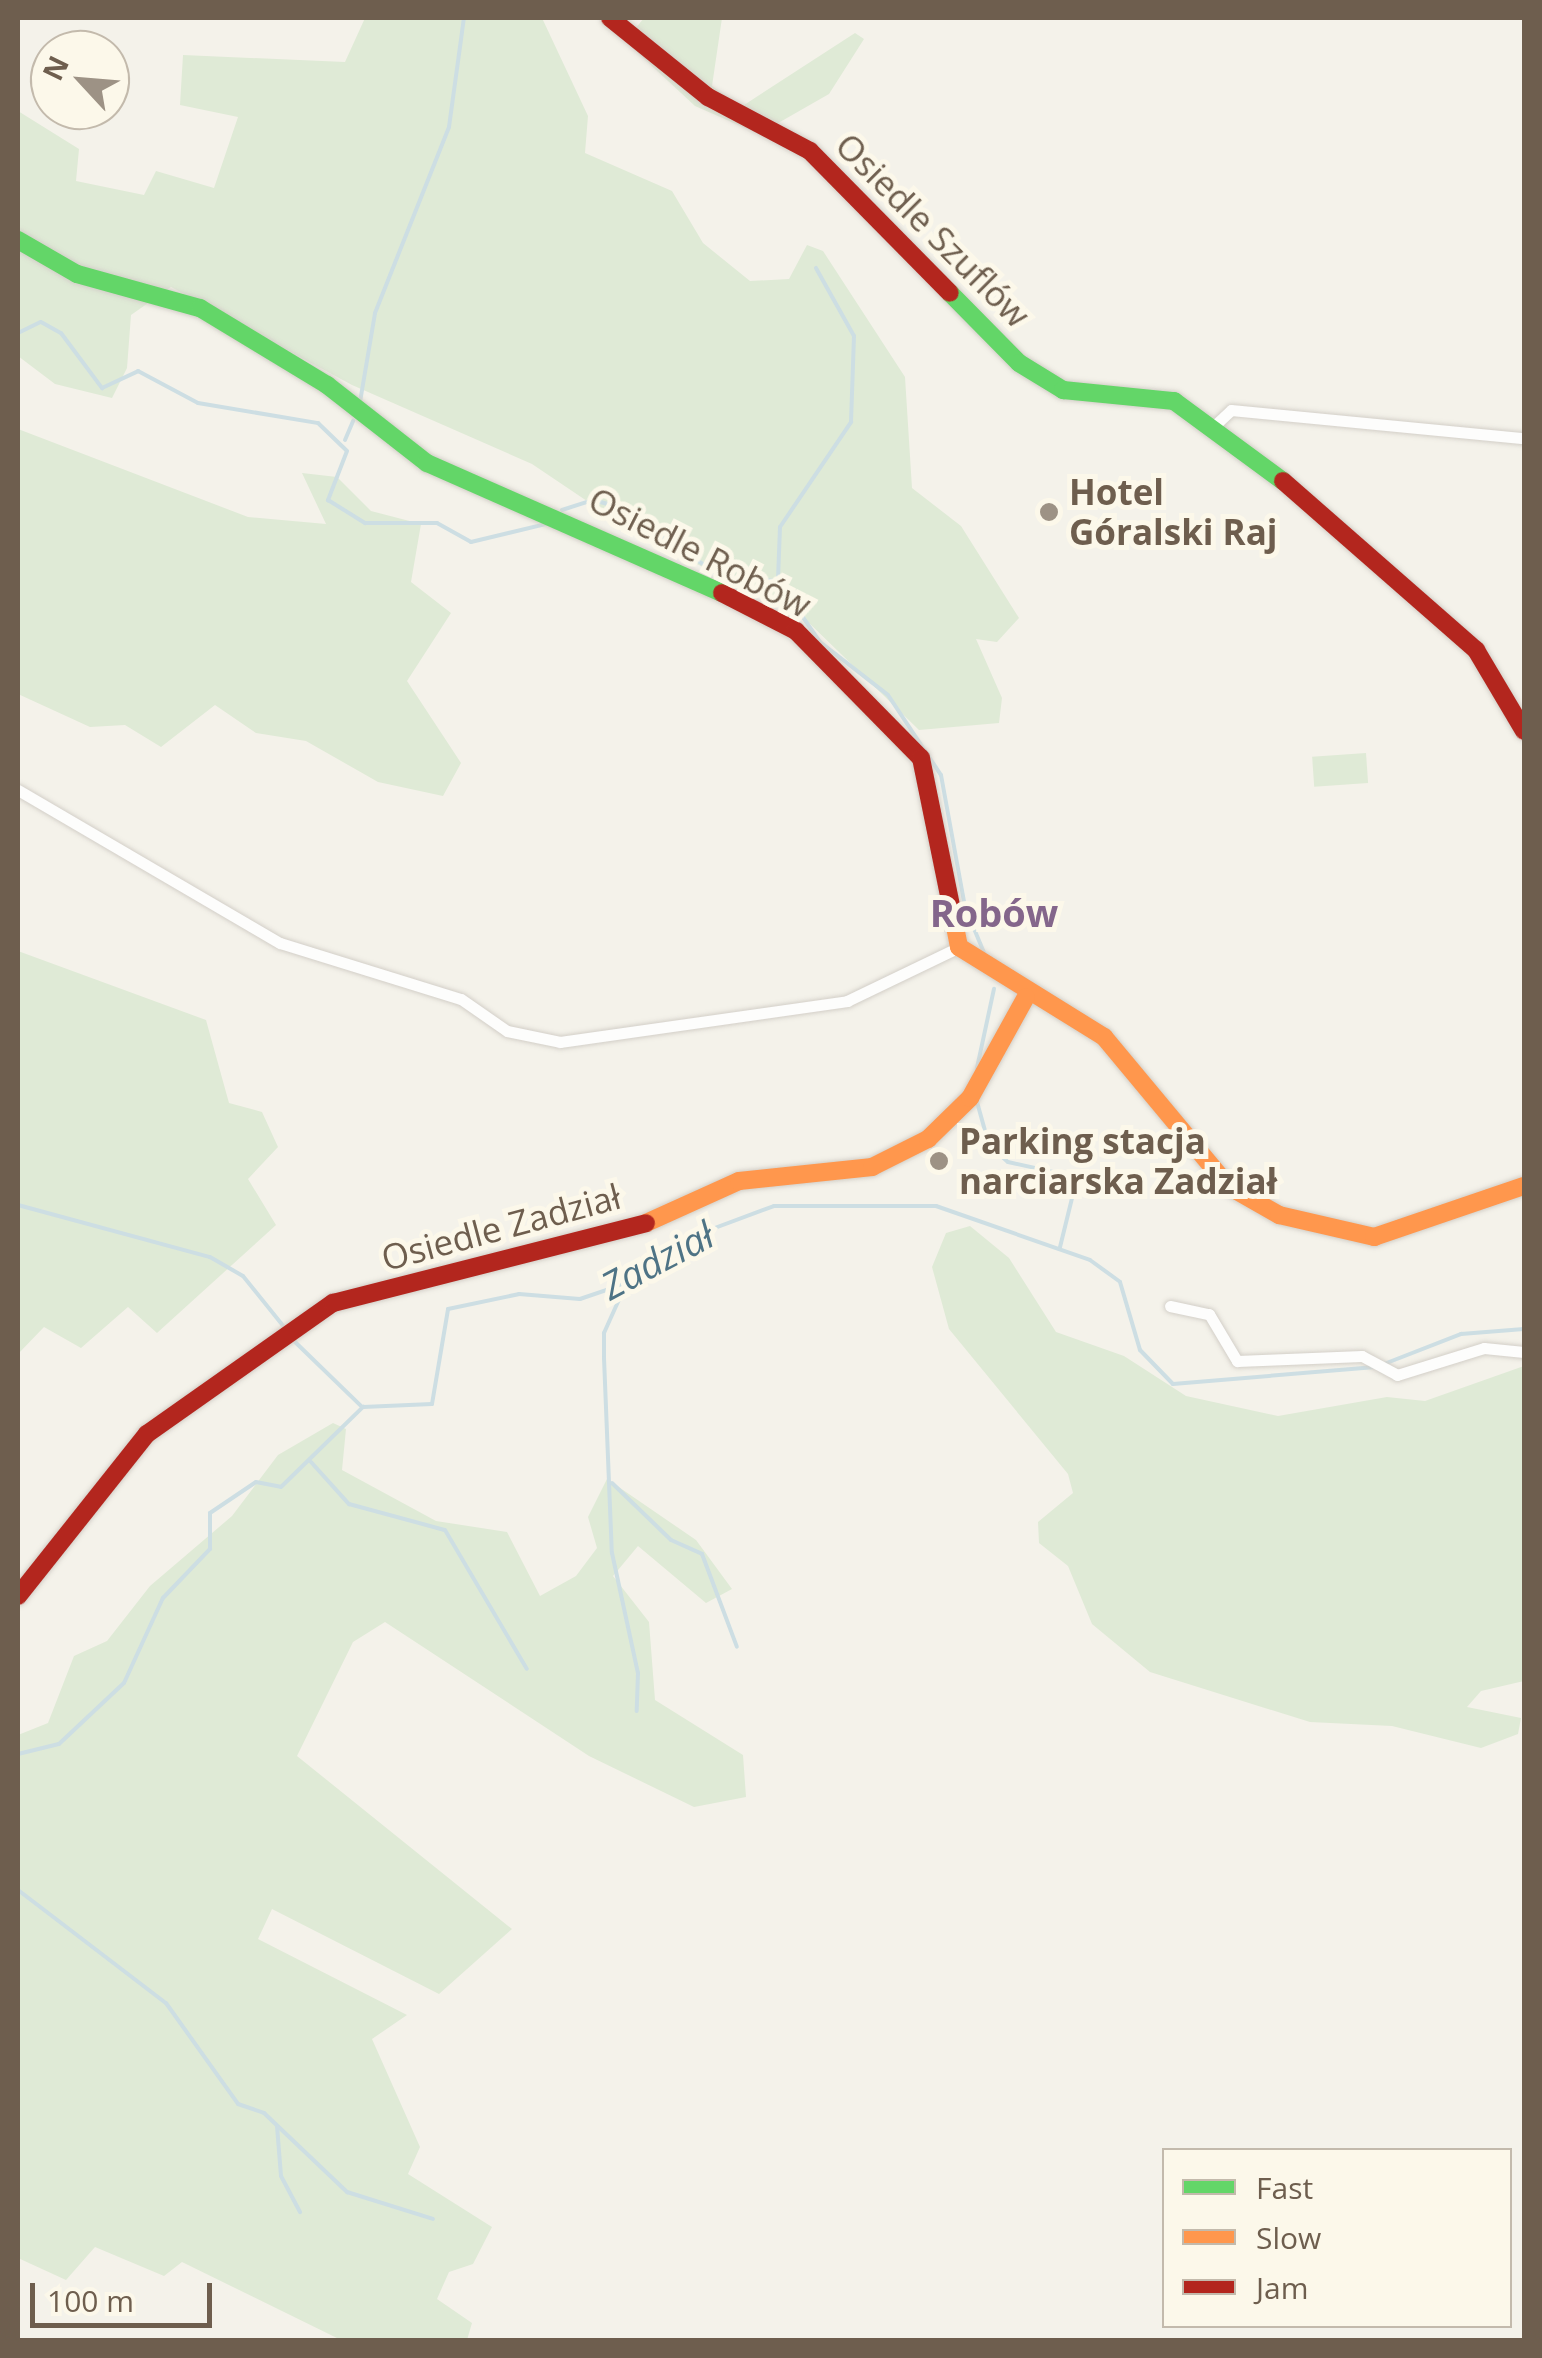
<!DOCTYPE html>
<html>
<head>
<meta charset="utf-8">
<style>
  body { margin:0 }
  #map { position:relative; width:1542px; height:2358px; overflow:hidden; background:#f4f2ea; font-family:"Open Sans",sans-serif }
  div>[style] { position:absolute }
  .green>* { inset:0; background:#dfead6; transform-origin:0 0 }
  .stream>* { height:4px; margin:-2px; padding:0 2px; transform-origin:2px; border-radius:2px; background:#cddee3 }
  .roads { filter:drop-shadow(0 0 2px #d3cfc8) drop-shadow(0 0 2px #d3cfc8) }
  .street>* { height:11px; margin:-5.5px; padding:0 5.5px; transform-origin:5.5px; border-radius:5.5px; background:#fdfdfc }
  .fast>* { height:18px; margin:-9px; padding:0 9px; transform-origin:9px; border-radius:9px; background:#63d668 }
  .slow>* { height:18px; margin:-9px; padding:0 9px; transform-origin:9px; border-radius:9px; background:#ff974d }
  .jam>* { height:18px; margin:-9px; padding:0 9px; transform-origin:9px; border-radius:9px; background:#b3261e }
  .dots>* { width:28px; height:28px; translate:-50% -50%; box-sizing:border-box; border:5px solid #fcf8ea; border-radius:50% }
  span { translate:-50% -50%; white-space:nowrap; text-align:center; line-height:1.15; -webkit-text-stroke:10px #fcf8ea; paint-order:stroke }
  .street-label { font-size:35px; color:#6e5e4e }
  .poi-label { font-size:35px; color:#6e5e4e; font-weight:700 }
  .left { translate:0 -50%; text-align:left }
  .neighbourhood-label { font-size:38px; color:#84668b; font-weight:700 }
  .water-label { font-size:38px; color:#4e7385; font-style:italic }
  .frame { position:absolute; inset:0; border:20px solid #6e5e4e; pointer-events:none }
  .legend { position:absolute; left:1162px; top:2148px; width:350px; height:180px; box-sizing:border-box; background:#fcf8ea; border:2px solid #c3baac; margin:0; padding:12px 18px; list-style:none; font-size:30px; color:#6e5e4e }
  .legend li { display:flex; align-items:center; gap:20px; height:50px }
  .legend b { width:50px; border:2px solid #c3baac }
  .north { position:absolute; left:30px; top:30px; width:100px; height:100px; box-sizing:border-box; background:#fcf8ea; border:2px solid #c3baac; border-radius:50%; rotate:296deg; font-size:28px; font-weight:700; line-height:40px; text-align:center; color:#6e5e4e }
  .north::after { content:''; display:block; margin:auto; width:35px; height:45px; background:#9d9285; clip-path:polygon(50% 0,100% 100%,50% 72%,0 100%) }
  .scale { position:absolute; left:30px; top:2283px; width:182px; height:45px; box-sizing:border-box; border:5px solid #6e5e4e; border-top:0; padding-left:12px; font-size:30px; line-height:35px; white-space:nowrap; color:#6e5e4e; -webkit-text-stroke:8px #fcf8ea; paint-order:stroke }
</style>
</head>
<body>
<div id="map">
  <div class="green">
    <div style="clip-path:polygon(365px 18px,542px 18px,588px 116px,585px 153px,672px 191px,703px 243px,750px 281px,789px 279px,807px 245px,823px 251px,905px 377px,912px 488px,961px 526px,1019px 618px,997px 642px,976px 639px,1002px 698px,999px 723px,919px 730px,802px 616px,636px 534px,532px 464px,352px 385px,171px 287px,131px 315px,127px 368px,112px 398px,55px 384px,18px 356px,18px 111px,79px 149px,76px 181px,144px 195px,156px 171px,214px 188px,238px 117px,180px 105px,183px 55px,345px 62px)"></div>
    <div style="clip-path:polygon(644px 18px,722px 18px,712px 86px,741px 107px,855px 33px,864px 39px,829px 94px,759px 134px,695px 106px,625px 41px)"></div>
    <div style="clip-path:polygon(18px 429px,248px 517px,326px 524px,302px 473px,337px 477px,371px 511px,421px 524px,411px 582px,451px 613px,407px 681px,461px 763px,443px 796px,378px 782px,306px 741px,256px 733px,215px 705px,161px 747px,125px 725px,90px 727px,18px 694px)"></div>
    <div style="left:1366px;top:753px;width:30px;height:54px;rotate:86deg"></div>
    <div style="clip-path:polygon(18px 951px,206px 1020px,229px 1103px,262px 1112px,278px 1147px,248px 1179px,276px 1225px,157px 1333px,128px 1307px,81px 1348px,44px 1327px,18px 1354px)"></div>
    <div style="clip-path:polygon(970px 1226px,1009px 1258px,1056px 1332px,1124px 1356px,1186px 1396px,1278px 1416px,1387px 1397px,1425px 1401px,1524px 1366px,1524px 1681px,1481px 1691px,1467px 1707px,1521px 1718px,1518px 1734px,1481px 1748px,1392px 1726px,1310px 1722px,1150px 1672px,1092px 1624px,1068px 1566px,1039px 1543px,1038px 1522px,1073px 1493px,1068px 1474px,949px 1329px,932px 1267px,946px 1233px)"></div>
    <div style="clip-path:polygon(333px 1423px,346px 1429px,342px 1470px,436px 1521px,507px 1532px,540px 1596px,576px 1576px,597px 1548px,588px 1517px,607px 1479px,696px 1540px,732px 1589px,706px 1603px,638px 1546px,613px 1576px,649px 1622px,655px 1700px,743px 1755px,746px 1797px,694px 1807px,589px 1756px,385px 1622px,353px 1642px,297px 1756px,512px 1929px,439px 1994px,272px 1909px,258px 1939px,407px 2015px,372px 2039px,420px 2147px,408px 2174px,492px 2227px,473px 2264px,449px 2272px,437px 2299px,472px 2323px,467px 2340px,341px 2340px,182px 2262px,164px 2276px,95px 2247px,66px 2280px,18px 2258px,18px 1735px,48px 1723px,74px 1656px,107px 1641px,150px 1586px,232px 1516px,278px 1455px)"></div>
  </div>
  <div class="stream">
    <div style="left:18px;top:333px;width:25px;rotate:-26deg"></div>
    <div style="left:41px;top:322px;width:23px;rotate:29deg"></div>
    <div style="left:61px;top:333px;width:69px;rotate:53.3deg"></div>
    <div style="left:102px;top:388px;width:40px;rotate:-25deg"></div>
    <div style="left:138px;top:371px;width:68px;rotate:28.1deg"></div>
    <div style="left:198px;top:403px;width:122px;rotate:9.5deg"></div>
    <div style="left:318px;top:423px;width:40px;rotate:44deg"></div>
    <div style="left:347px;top:451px;width:53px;rotate:111.2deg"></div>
    <div style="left:328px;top:500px;width:44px;rotate:31.9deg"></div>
    <div style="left:365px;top:523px;width:72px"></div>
    <div style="left:437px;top:523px;width:39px;rotate:29deg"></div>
    <div style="left:471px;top:542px;width:85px;rotate:-13.5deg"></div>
    <div style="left:360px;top:402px;width:90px;rotate:-80.4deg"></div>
    <div style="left:375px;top:313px;width:200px;rotate:-68.3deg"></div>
    <div style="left:449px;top:127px;width:110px;rotate:-82.2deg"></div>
    <div style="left:345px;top:440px;width:21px;rotate:-67deg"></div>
    <div style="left:562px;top:510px;width:33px;rotate:-18deg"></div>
    <div style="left:593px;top:500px;width:24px;rotate:15deg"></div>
    <div style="left:616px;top:506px;width:128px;rotate:33.8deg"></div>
    <div style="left:722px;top:577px;width:56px;rotate:4.1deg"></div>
    <div style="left:778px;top:581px;width:74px;rotate:55.5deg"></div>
    <div style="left:820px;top:642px;width:86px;rotate:37.9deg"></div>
    <div style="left:888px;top:695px;width:96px;rotate:56.5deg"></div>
    <div style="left:941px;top:775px;width:134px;rotate:79.7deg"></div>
    <div style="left:965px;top:907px;width:52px;rotate:67.4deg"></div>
    <div style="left:778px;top:579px;width:52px;rotate:-87.8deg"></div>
    <div style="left:780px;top:527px;width:127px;rotate:-55.9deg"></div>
    <div style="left:851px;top:422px;width:86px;rotate:-88deg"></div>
    <div style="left:854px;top:336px;width:78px;rotate:-119.2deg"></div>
    <div style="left:977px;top:1068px;width:81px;rotate:-77.9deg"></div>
    <div style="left:977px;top:1102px;width:45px;rotate:74.4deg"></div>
    <div style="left:989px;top:1145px;width:25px;rotate:42deg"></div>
    <div style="left:1008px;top:1162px;width:55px;rotate:12.5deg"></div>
    <div style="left:1062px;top:1174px;width:18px;rotate:43deg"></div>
    <div style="left:1075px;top:1186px;width:63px;rotate:103.8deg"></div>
    <div style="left:18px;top:1205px;width:199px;rotate:15.2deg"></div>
    <div style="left:210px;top:1257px;width:38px;rotate:30deg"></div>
    <div style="left:243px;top:1276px;width:67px;rotate:51.1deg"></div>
    <div style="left:626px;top:1284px;width:54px;rotate:114.2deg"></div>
    <div style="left:604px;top:1333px;width:25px;rotate:90deg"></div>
    <div style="left:604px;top:1358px;width:195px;rotate:87.7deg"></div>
    <div style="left:612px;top:1553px;width:123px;rotate:77.8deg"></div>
    <div style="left:638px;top:1673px;width:38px;rotate:92deg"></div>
    <div style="left:293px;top:1340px;width:95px;rotate:44.1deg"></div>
    <div style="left:1384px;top:1364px;width:83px;rotate:-21.3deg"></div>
    <div style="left:1461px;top:1334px;width:63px;rotate:-4.5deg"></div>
    <div style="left:311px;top:1462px;width:57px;rotate:47.9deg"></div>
    <div style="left:349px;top:1504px;width:99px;rotate:15.2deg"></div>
    <div style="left:445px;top:1530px;width:161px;rotate:59.5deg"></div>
    <div style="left:612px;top:1483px;width:82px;rotate:44deg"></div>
    <div style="left:671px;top:1540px;width:34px;rotate:24deg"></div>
    <div style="left:702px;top:1554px;width:99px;rotate:69.4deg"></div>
    <div style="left:18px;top:1754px;width:42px;rotate:-13.7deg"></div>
    <div style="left:59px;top:1744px;width:89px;rotate:-43.2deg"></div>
    <div style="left:124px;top:1683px;width:94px;rotate:-65.4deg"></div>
    <div style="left:163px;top:1598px;width:68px;rotate:-46.2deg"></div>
    <div style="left:210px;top:1549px;width:36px;rotate:-90deg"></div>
    <div style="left:210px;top:1513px;width:55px;rotate:-34deg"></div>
    <div style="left:256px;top:1482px;width:25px;rotate:11deg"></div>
    <div style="left:281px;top:1487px;width:115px;rotate:-44.3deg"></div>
    <div style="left:363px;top:1407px;width:69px;rotate:-2.5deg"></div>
    <div style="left:432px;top:1404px;width:96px;rotate:-80.4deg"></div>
    <div style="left:448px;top:1309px;width:73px;rotate:-11.9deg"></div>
    <div style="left:519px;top:1294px;width:61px;rotate:4.7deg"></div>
    <div style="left:580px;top:1299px;width:50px;rotate:-18.8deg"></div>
    <div style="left:627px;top:1283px;width:84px;rotate:-34.8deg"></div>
    <div style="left:696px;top:1235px;width:83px;rotate:-20.4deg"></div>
    <div style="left:774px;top:1206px;width:162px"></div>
    <div style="left:936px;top:1206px;width:163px;rotate:19.3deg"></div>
    <div style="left:1090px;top:1260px;width:37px;rotate:36deg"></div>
    <div style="left:1120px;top:1282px;width:71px;rotate:73.6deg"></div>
    <div style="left:1140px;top:1350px;width:47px;rotate:45.9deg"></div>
    <div style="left:1173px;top:1384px;width:203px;rotate:-4.8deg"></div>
    <div style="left:18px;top:1890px;width:186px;rotate:37.4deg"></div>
    <div style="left:166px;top:2003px;width:124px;rotate:54.5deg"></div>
    <div style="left:238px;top:2104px;width:28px;rotate:19deg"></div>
    <div style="left:264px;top:2113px;width:115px;rotate:43.6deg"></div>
    <div style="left:347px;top:2192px;width:90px;rotate:17.4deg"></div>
    <div style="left:277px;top:2126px;width:50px;rotate:85.4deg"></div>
    <div style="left:281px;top:2176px;width:41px;rotate:62.2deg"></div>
  </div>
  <div class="roads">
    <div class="street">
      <div style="left:1214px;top:426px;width:23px;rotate:-43deg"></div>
      <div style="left:1231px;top:410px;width:294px;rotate:5.5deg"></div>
      <div style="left:18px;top:790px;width:303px;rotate:30.3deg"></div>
      <div style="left:280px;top:943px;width:189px;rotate:17.2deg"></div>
      <div style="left:461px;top:999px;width:56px;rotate:34.8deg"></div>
      <div style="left:507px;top:1031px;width:54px;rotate:11.7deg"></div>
      <div style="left:560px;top:1042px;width:290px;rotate:-8.1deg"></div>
      <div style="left:847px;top:1001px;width:124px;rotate:-25.7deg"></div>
      <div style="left:1170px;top:1306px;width:40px;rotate:12deg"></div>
      <div style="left:1209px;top:1314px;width:55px;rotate:59.2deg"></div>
      <div style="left:1237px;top:1361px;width:125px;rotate:-2.3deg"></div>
      <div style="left:1362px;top:1356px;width:40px;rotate:28deg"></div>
      <div style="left:1397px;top:1375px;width:91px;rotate:-17.2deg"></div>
      <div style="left:1484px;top:1348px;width:40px;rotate:5.7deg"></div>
    </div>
    <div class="fast">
      <div style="left:18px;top:240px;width:68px;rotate:30deg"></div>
      <div style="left:77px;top:274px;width:128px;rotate:15.5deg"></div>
      <div style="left:200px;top:308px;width:149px;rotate:31.2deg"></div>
      <div style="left:327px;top:385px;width:127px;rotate:38deg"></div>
      <div style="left:427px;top:463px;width:322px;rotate:23.8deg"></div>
      <div style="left:950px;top:293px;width:98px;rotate:45.4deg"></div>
      <div style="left:1019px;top:363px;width:52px;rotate:31.5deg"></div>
      <div style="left:1063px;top:390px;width:112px;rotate:5.7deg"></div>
      <div style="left:1174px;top:401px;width:135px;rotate:36.3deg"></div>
    </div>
    <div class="slow">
      <div style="left:952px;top:911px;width:37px;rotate:79deg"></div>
      <div style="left:959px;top:947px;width:171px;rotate:31.8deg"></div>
      <div style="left:1104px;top:1037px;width:194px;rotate:50.2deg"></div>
      <div style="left:1228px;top:1186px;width:59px;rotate:29.6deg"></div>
      <div style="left:1279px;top:1215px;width:98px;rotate:13deg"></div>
      <div style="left:1374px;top:1237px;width:158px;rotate:-18.8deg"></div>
      <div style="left:646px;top:1223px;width:102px;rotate:-24.3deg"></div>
      <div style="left:739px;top:1181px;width:134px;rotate:-6deg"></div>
      <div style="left:872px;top:1167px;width:63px;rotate:-26.6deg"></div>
      <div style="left:928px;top:1139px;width:59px;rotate:-44.3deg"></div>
      <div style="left:970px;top:1098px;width:115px;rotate:-61deg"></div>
    </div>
    <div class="jam">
      <div style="left:610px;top:18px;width:126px;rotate:38.9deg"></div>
      <div style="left:708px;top:97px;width:115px;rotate:27.9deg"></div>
      <div style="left:810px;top:151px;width:199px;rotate:45.4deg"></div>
      <div style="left:1283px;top:481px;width:257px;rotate:41.2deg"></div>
      <div style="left:1476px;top:650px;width:94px;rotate:59.3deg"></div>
      <div style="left:722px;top:593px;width:83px;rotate:27.2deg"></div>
      <div style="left:796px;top:631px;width:178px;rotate:45.5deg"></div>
      <div style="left:921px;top:758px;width:156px;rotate:78.5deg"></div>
      <div style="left:18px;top:1596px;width:207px;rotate:-51.5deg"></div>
      <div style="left:147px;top:1434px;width:228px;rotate:-35.2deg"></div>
      <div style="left:333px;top:1303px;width:323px;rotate:-14.3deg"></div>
    </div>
  </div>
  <div class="dots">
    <div style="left:1049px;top:512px;background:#9d9285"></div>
    <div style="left:939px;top:1161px;background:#9d9285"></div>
  </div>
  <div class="street-label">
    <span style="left:933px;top:230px;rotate:45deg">Osiedle Szuflów</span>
    <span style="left:700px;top:552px;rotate:27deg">Osiedle Robów</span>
    <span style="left:501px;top:1227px;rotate:-15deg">Osiedle Zadział</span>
  </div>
  <div class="poi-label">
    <span class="left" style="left:1069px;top:512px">Hotel<br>Góralski Raj</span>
    <span class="left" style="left:959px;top:1161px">Parking stacja<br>narciarska Zadział</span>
  </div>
  <div class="neighbourhood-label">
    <span style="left:994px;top:913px">Robów</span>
  </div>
  <div class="water-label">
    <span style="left:657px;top:1260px;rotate:-28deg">Zadział</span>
  </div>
  <div class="frame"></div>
  <ul class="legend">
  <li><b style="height:12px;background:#63d668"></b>Fast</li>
  <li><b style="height:12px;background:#ff974d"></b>Slow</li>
  <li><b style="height:12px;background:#b3261e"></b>Jam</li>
  </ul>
  <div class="north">N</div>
  <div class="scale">100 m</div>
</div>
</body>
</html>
